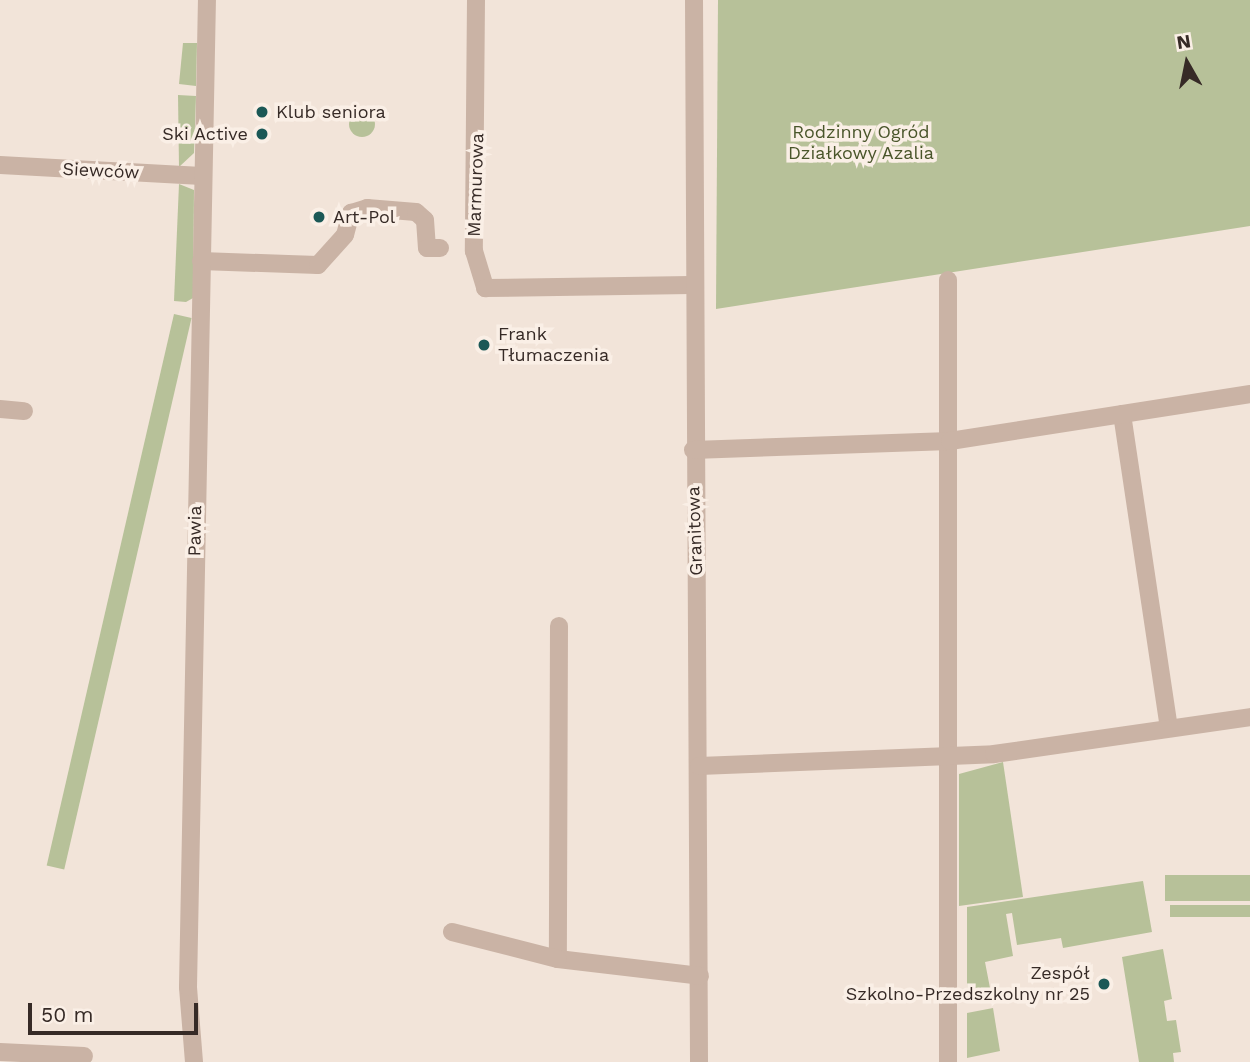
<!DOCTYPE html>
<html>
<head>
<meta charset="utf-8">
<style>
  body { margin:0 }
  #map { position:relative; width:1250px; height:1062px; overflow:hidden; background:#f2e4d9; font-family:"Work Sans",sans-serif }
  div>[style] { position:absolute }
  .green>* { inset:0; background:#b7c199; transform-origin:0 0 }
  .round { border-radius:50% }
  .minor>* { height:18px; margin:-9px; padding:0 9px; transform-origin:9px; border-radius:9px; background:#cab3a5 }
  .dots>* { width:19px; height:19px; translate:-50% -50%; box-sizing:border-box; border:4px solid #faefe6; border-radius:50% }
  span { translate:-50% -50%; white-space:nowrap; text-align:center; line-height:1.15; -webkit-text-stroke:7px #faefe6; paint-order:stroke }
  .poi-label { font-size:18px; color:#362a26 }
  .left { translate:0 -50%; text-align:left }
  .right { translate:-100% -50%; text-align:right }
  .park-label { font-size:18px; color:#49552a }
  .street-label { font-size:18px; color:#362a26 }
  .north { position:absolute; left:1152px; top:28px; width:70px; height:70px; -webkit-text-stroke:5px #faefe6; paint-order:stroke; rotate:351deg; font-size:19px; font-weight:700; line-height:28px; text-align:center; color:#362a26 }
  .north::after { content:''; display:block; margin:auto; width:24px; height:32px; background:#362a26; clip-path:polygon(50% 0,100% 100%,50% 72%,0 100%) }
  .scale { position:absolute; left:28px; top:1003px; width:170px; height:32px; box-sizing:border-box; border:4px solid #362a26; border-top:0; padding-left:9px; font-size:21px; line-height:24px; white-space:nowrap; color:#362a26; -webkit-text-stroke:5px #faefe6; paint-order:stroke }
</style>
</head>
<body>
<div id="map">
  <div class="green">
    <div style="clip-path:polygon(718px 0,1250px 0,1250px 226px,716px 309px)"></div>
    <div style="clip-path:polygon(183px 43px,197px 43px,196px 86px,179px 84px)"></div>
    <div style="clip-path:polygon(178px 95px,196px 96px,194px 153px,179px 167px)"></div>
    <div class="round" style="left:349px;top:111px;width:26px;height:26px"></div>
    <div style="clip-path:polygon(179px 184px,194px 190px,193px 298px,186px 302px,174px 301px)"></div>
    <div style="left:174px;top:314px;width:18px;height:566px;rotate:13deg"></div>
    <div style="clip-path:polygon(1003px 762px,1023px 897px,959px 906px,959px 774px)"></div>
    <div style="left:1250px;top:875px;width:26px;height:85px;rotate:90deg"></div>
    <div style="clip-path:polygon(1143px 881px,1152px 932px,1063px 948px,1061px 938px,1017px 945px,1012px 913px,1006px 914px,1013px 956px,985px 962px,990px 988px,967px 992px,967px 907px)"></div>
    <div style="left:1250px;top:905px;width:12px;height:80px;rotate:90deg"></div>
    <div style="clip-path:polygon(1163px 949px,1172px 999px,1164px 1001px,1167px 1021px,1176px 1020px,1181px 1052px,1173px 1053px,1174px 1062px,1139px 1062px,1122px 957px)"></div>
    <div style="clip-path:polygon(993px 1008px,1000px 1051px,967px 1058px,967px 1013px)"></div>
  </div>
  <div class="minor">
    <div style="left:476px;top:0;width:251px;rotate:90.5deg"></div>
    <div style="left:474px;top:251px;width:39px;rotate:73deg"></div>
    <div style="left:485px;top:288px;width:206px;rotate:-0.8deg"></div>
    <div style="left:694px;top:0;width:1062px;rotate:89.73deg"></div>
    <div style="left:0;top:165px;width:202px;rotate:3.1deg"></div>
    <div style="left:201px;top:261px;width:117px;rotate:2deg"></div>
    <div style="left:318px;top:265px;width:40px;rotate:-48deg"></div>
    <div style="left:345px;top:235px;width:23px;rotate:-75deg"></div>
    <div style="left:351px;top:213px;width:17px;rotate:-17deg"></div>
    <div style="left:367px;top:208px;width:49px;rotate:4.7deg"></div>
    <div style="left:416px;top:212px;width:12px;rotate:42deg"></div>
    <div style="left:425px;top:220px;width:28px;rotate:86deg"></div>
    <div style="left:427px;top:248px;width:13px"></div>
    <div style="left:948px;top:280px;width:782px;rotate:90deg"></div>
    <div style="left:0;top:409px;width:24px;rotate:5deg"></div>
    <div style="left:1122px;top:414px;width:317px;rotate:81.5deg"></div>
    <div style="left:693px;top:450px;width:257px;rotate:-2deg"></div>
    <div style="left:950px;top:441px;width:304px;rotate:-8.9deg"></div>
    <div style="left:559px;top:626px;width:333px;rotate:90.2deg"></div>
    <div style="left:558px;top:959px;width:143px;rotate:6.8deg"></div>
    <div style="left:699px;top:766px;width:295px;rotate:-2.3deg"></div>
    <div style="left:994px;top:754px;width:259px;rotate:-8.2deg"></div>
    <div style="left:452px;top:932px;width:109px;rotate:14.3deg"></div>
    <div style="left:0;top:1052px;width:84px;rotate:2.7deg"></div>
    <div style="left:194px;top:1062px;width:75px;rotate:-94.6deg"></div>
    <div style="left:188px;top:987px;width:987px;rotate:-88.9deg"></div>
  </div>
  <div class="dots">
    <div style="left:262px;top:112px;background:#1b5856"></div>
    <div style="left:262px;top:134px;background:#1b5856"></div>
    <div style="left:319px;top:217px;background:#1b5856"></div>
    <div style="left:484px;top:345px;background:#1b5856"></div>
    <div style="left:1104px;top:984px;background:#1b5856"></div>
  </div>
  <div class="poi-label">
    <span class="left" style="left:276px;top:112px">Klub seniora</span>
    <span class="right" style="left:248px;top:134px">Ski Active</span>
    <span class="left" style="left:333px;top:217px">Art-Pol</span>
    <span class="left" style="left:498px;top:345px">Frank<br>Tłumaczenia</span>
    <span class="right" style="left:1090px;top:984px">Zespół<br>Szkolno-Przedszkolny nr 25</span>
  </div>
  <div class="park-label">
    <span style="left:861px;top:143px">Rodzinny Ogród<br>Działkowy Azalia</span>
  </div>
  <div class="street-label">
    <span style="left:101px;top:171px;rotate:3deg">Siewców</span>
    <span style="left:476px;top:185px;rotate:-88deg">Marmurowa</span>
    <span style="left:195px;top:531px;rotate:-89deg">Pawia</span>
    <span style="left:695px;top:531px;rotate:-92deg">Granitowa</span>
  </div>
  <div class="north">N</div>
  <div class="scale">50 m</div>
</div>
</body>
</html>
